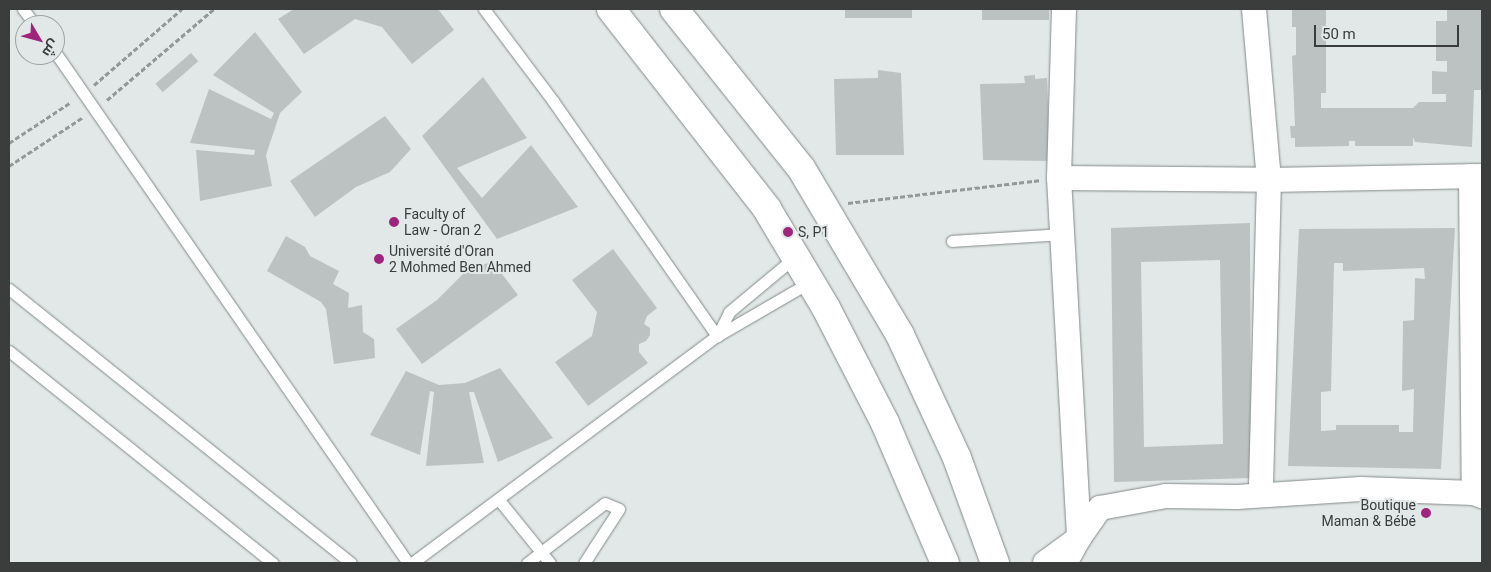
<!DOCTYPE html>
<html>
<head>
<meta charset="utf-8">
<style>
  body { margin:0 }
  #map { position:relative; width:1491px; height:572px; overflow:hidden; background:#e1e8e7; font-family:Roboto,Cairo,sans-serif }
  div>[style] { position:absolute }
  .building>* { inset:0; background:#bcc2c2; transform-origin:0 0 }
  .path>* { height:3px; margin-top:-1.5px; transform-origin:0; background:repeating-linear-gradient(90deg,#949998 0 5px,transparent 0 7.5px) }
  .roads { filter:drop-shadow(0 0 1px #848a89) drop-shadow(0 0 1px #848a89) }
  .service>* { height:11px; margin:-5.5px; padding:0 5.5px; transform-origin:5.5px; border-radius:5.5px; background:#fff }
  .minor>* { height:24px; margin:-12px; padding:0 12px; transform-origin:12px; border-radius:12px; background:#fff }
  .secondary>* { height:28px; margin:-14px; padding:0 14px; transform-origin:14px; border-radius:14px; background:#fff }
  .dots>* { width:14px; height:14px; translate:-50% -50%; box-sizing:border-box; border:2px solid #e1e8e7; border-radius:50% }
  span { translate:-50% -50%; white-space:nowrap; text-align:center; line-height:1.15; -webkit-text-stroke:4px #e1e8e7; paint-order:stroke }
  .poi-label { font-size:14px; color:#3b3d3d }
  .left { translate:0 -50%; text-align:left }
  .right { translate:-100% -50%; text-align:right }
  .frame { position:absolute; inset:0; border:10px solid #3b3d3d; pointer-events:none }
  .north { position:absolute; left:15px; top:15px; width:50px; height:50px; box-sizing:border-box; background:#e1e8e7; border:1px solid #9fa4a3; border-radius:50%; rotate:127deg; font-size:14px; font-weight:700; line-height:20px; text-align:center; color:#3b3d3d }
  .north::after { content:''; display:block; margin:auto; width:18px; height:22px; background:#9f257c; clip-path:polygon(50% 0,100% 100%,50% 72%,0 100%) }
  .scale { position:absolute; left:1314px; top:25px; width:145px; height:22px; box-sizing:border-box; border:2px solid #3b3d3d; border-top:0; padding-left:6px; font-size:15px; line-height:18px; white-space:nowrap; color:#3b3d3d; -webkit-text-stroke:4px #e1e8e7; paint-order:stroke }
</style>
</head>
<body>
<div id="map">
  <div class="building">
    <div style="clip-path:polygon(294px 9px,438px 9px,454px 30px,412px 64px,382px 27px,355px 19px,304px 54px,278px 19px)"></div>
    <div style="left:845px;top:9px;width:67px;height:9px"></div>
    <div style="left:982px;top:9px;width:67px;height:11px"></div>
    <div style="clip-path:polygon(1292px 9px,1326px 9px,1326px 93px,1321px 93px,1321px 108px,1413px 108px,1419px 102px,1446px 102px,1446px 94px,1432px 94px,1432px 71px,1447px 72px,1447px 61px,1436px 61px,1436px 21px,1447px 21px,1447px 9px,1482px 9px,1482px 90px,1474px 90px,1472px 147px,1415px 142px,1413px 137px,1413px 146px,1355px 146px,1355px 141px,1349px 141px,1349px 146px,1295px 147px,1295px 138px,1291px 138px,1290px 126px,1295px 126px,1292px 56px,1296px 55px,1296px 27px,1292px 27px)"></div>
    <div style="clip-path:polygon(255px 32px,302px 92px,280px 113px,266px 155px,272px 186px,200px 201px,196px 150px,254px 155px,255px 150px,190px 143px,209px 89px,271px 119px,274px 113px,213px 75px)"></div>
    <div style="left:191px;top:53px;width:11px;height:47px;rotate:49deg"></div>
    <div style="clip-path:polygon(878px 70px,901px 73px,904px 155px,836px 155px,834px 79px,878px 78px)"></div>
    <div style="clip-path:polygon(1035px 75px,1035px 79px,1047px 78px,1050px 161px,983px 160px,980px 84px,1025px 83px,1024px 76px)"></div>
    <div style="clip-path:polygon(483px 77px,527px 138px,457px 168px,482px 198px,531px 145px,578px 207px,497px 239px,422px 136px)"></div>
    <div style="clip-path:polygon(385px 116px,411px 149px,390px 172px,356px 187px,315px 217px,290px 181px)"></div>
    <div style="clip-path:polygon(evenodd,1250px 223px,1251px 478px,1114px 482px,1111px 228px,1250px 223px,1220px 260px,1223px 444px,1144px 447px,1141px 262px,1220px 260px)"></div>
    <div style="clip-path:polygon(evenodd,1455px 228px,1441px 469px,1288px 466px,1299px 229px,1455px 228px,1334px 263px,1343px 263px,1343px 271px,1424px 268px,1425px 279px,1415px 278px,1414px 320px,1403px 321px,1402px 391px,1414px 389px,1413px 432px,1399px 432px,1399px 425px,1336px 425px,1336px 430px,1321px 431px,1321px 392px,1331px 391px,1334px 263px)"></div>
    <div style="clip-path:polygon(286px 236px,305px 247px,310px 256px,339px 271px,333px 284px,349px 293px,348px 308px,362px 305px,363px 332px,374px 339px,375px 358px,334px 364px,326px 309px,321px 302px,267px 271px)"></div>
    <div style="clip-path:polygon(613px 249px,657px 308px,647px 316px,644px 324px,650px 328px,650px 335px,646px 341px,639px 344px,639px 352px,648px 363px,588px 406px,555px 362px,592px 336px,597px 312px,572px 280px)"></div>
    <div style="clip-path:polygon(493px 262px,518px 295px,422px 364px,396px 329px,437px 300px,469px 268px)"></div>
    <div style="clip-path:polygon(500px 368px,553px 438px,498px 462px,474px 392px,469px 392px,484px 463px,426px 466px,434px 392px,430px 391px,420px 455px,370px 435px,406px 371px,439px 385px,465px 383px)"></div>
  </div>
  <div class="path">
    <div style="left:94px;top:85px;width:116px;rotate:-40.8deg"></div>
    <div style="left:107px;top:100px;width:140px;rotate:-40.4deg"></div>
    <div style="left:9px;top:143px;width:74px;rotate:-33.5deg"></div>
    <div style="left:9px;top:166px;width:89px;rotate:-33.5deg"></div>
    <div style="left:848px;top:203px;width:193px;rotate:-6.8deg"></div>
  </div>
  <div class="roads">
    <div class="service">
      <div style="left:23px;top:9px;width:20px;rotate:53deg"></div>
      <div style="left:484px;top:9px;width:115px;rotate:53.1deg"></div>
      <div style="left:553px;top:101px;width:287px;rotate:55.1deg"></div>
      <div style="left:55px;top:52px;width:621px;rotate:55.36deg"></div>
      <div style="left:952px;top:241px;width:110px;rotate:-3.6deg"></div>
      <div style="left:9px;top:289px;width:438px;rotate:38.7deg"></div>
      <div style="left:717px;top:336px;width:27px;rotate:-63deg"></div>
      <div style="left:729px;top:312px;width:86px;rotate:-39.8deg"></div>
      <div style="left:9px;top:351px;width:339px;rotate:38.8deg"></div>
      <div style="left:499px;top:500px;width:81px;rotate:51deg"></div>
      <div style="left:412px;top:563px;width:380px;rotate:-36.7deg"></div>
      <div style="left:717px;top:336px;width:108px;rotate:-30.1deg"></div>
      <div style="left:527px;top:563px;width:98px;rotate:-37.6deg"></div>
      <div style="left:605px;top:503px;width:15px;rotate:23deg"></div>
      <div style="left:619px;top:509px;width:64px;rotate:122.9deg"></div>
    </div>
    <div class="minor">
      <div style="left:1064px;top:9px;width:169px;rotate:91.7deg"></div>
      <div style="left:1059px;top:178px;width:361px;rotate:86.8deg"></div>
      <div style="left:1254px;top:9px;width:172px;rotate:85deg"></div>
      <div style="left:1269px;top:180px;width:315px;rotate:91.5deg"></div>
      <div style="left:1471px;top:176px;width:317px;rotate:89.5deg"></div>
      <div style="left:1059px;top:178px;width:210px;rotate:0.5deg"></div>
      <div style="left:1269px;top:180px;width:213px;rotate:-1.1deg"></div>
      <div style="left:1079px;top:538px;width:37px;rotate:-55deg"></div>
      <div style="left:1100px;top:508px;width:67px;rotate:-10.3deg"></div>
      <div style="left:1166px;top:496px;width:71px;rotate:0.8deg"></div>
      <div style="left:1237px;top:497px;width:124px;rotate:-3.7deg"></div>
      <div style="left:1361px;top:489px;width:113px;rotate:2deg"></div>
      <div style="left:1474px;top:493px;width:9px;rotate:21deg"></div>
      <div style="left:1045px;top:563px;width:42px;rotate:-36.3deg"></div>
      <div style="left:1079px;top:538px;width:29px;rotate:119deg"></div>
    </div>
    <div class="secondary">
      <div style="left:611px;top:9px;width:254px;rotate:52deg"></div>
      <div style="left:767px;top:209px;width:115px;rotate:59.2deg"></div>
      <div style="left:826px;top:308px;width:129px;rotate:62.8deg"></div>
      <div style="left:885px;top:423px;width:152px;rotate:66.8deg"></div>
      <div style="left:674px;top:9px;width:203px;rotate:51.4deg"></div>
      <div style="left:801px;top:168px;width:194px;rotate:59.3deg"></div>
      <div style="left:900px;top:335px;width:136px;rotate:65.1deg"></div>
      <div style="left:957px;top:458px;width:112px;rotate:70.1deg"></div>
    </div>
  </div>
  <div class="dots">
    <div style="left:394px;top:222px;background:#9f257c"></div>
    <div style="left:788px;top:232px;background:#9f257c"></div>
    <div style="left:379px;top:259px;background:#9f257c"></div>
    <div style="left:1426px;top:513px;background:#9f257c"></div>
  </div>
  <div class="poi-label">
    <span class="left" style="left:404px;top:222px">Faculty of<br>Law - Oran 2</span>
    <span class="left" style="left:798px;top:232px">S, P1</span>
    <span class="left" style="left:389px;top:259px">Université d'Oran<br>2 Mohmed Ben Ahmed</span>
    <span class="right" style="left:1416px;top:513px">Boutique<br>Maman &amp; Bébé</span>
  </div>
  <div class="frame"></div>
  <div class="north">ش</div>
  <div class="scale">50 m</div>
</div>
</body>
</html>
